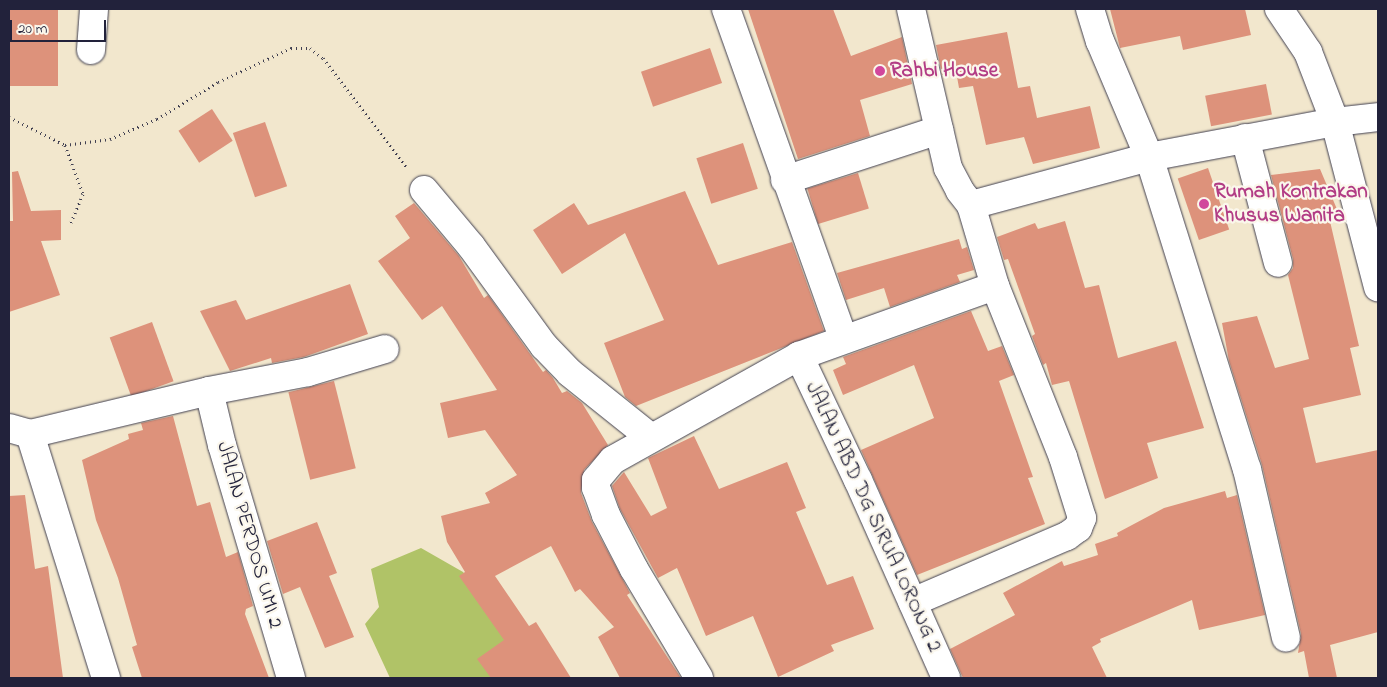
<!DOCTYPE html>
<html>
<head>
<meta charset="utf-8">
<style>
  body { margin:0 }
  #map { position:relative; width:1387px; height:687px; overflow:hidden; background:#f2e7cd; font-family:"Indie Flower",sans-serif }
  div>[style] { position:absolute }
  .green>* { inset:0; background:#b0c367 }
  .building>* { inset:0; background:#dd927b; transform-origin:0 0 }
  .path>* { height:3px; margin-top:-1.5px; transform-origin:0; background:repeating-linear-gradient(90deg,#414051 0 1px,transparent 0 5px) }
  .roads { filter:drop-shadow(0 0 1px #414051) drop-shadow(0 0 1px #414051) }
  .minor>* { height:28px; margin:-14px; padding:0 14px; transform-origin:14px; border-radius:14px; background:#fff }
  .dots>* { width:14px; height:14px; translate:-50% -50%; box-sizing:border-box; border:2px solid #fbf7ec; border-radius:50% }
  span { translate:-50% -50%; white-space:nowrap; text-align:center; line-height:1.15; -webkit-text-stroke:4.5px #fbf7ec; paint-order:stroke }
  .hotel-label { font-size:21px; color:#b23c85; font-weight:700 }
  .left { translate:0 -50%; text-align:left }
  .street-label { font-size:21px; color:#22223b }
  .frame { position:absolute; inset:0; border:10px solid #22223b; pointer-events:none }
  .scale { position:absolute; left:10px; top:20px; width:96px; height:22px; box-sizing:border-box; border:2px solid #22223b; border-top:0; padding-left:6px; font-size:15px; line-height:18px; white-space:nowrap; color:#22223b; -webkit-text-stroke:4px #fbf7ec; paint-order:stroke }
</style>
</head>
<body>
<div id="map">
  <div class="green">
    <div style="clip-path:polygon(421px 548px,463px 572px,508px 627px,534px 678px,390px 678px,365px 624px,379px 607px,371px 569px)"></div>
  </div>
  <div class="building">
    <div style="left:9px;top:9px;width:49px;height:77px"></div>
    <div style="clip-path:polygon(748px 9px,833px 9px,851px 56px,902px 37px,912px 84px,860px 100px,870px 136px,798px 159px)"></div>
    <div style="clip-path:polygon(1110px 9px,1245px 9px,1251px 35px,1183px 50px,1180px 36px,1120px 48px)"></div>
    <div style="clip-path:polygon(1007px 32px,1018px 88px,1030px 86px,1037px 118px,1090px 106px,1100px 148px,1033px 164px,1024px 137px,986px 145px,973px 86px,959px 88px,956px 71px,942px 75px,936px 45px)"></div>
    <div style="left:710px;top:48px;width:37px;height:73px;rotate:71deg"></div>
    <div style="left:1266px;top:84px;width:31px;height:62px;rotate:79deg"></div>
    <div style="left:212px;top:109px;width:38px;height:40px;rotate:57deg"></div>
    <div style="left:265px;top:122px;width:68px;height:34px;rotate:71deg"></div>
    <div style="left:743px;top:143px;width:48px;height:49px;rotate:72deg"></div>
    <div style="left:1208px;top:168px;width:65px;height:32px;rotate:71deg"></div>
    <div style="clip-path:polygon(1320px 169px,1339px 214px,1329px 217px,1359px 346px,1350px 348px,1361px 395px,1303px 408px,1316px 463px,1378px 450px,1378px 632px,1330px 645px,1337px 678px,1309px 678px,1304px 651px,1298px 653px,1301px 634px,1262px 465px,1229px 361px,1222px 323px,1257px 316px,1275px 368px,1309px 359px,1288px 275px,1293px 268px,1293px 259px,1271px 175px)"></div>
    <div style="clip-path:polygon(18px 171px,31px 211px,61px 210px,61px 240px,41px 241px,60px 295px,9px 312px,9px 221px,13px 221px,12px 172px)"></div>
    <div style="left:858px;top:173px;width:37px;height:53px;rotate:73deg"></div>
    <div style="clip-path:polygon(685px 191px,718px 265px,792px 242px,824px 331px,636px 406px,625px 397px,604px 343px,664px 320px,625px 233px,562px 274px,533px 230px,574px 203px,588px 225px)"></div>
    <div style="clip-path:polygon(414px 203px,459px 256px,484px 298px,488px 295px,543px 372px,546px 370px,553px 378px,562px 393px,567px 391px,582px 403px,608px 445px,584px 470px,581px 493px,592px 522px,630px 593px,627px 595px,681px 678px,620px 678px,598px 637px,614px 627px,580px 589px,575px 592px,551px 546px,495px 576px,529px 626px,536px 622px,571px 678px,491px 678px,477px 659px,504px 640px,459px 576px,465px 572px,447px 542px,441px 516px,490px 503px,485px 493px,517px 475px,485px 430px,448px 438px,440px 403px,497px 390px,442px 306px,422px 320px,378px 261px,410px 238px,395px 216px)"></div>
    <div style="clip-path:polygon(1065px 221px,1085px 288px,1099px 285px,1118px 358px,1176px 341px,1204px 428px,1147px 443px,1158px 478px,1105px 499px,1069px 381px,1052px 385px,1046px 363px,1043px 365px,1032px 336px,1035px 334px,1008px 259px,1004px 260px,997px 237px,1035px 223px,1038px 229px)"></div>
    <div style="clip-path:polygon(959px 239px,962px 249px,967px 247px,974px 270px,957px 275px,960px 282px,890px 307px,884px 288px,846px 300px,837px 273px)"></div>
    <div style="clip-path:polygon(350px 284px,368px 334px,304px 357px,272px 363px,271px 358px,230px 371px,200px 311px,236px 300px,246px 320px)"></div>
    <div style="clip-path:polygon(971px 311px,988px 351px,1002px 346px,1014px 375px,999px 381px,1033px 477px,1028px 478px,1045px 524px,917px 575px,861px 450px,934px 418px,914px 365px,843px 395px,833px 370px,846px 364px,843px 357px)"></div>
    <div style="left:152px;top:322px;width:63px;height:45px;rotate:70deg"></div>
    <div style="left:334px;top:381px;width:90px;height:47px;rotate:76deg"></div>
    <div style="clip-path:polygon(173px 416px,197px 506px,210px 502px,226px 557px,238px 552px,253px 606px,246px 609px,245px 614px,269px 678px,142px 678px,132px 647px,137px 645px,118px 578px,96px 520px,82px 460px,129px 439px,128px 434px,143px 430px,141px 423px)"></div>
    <div style="clip-path:polygon(694px 436px,719px 489px,787px 462px,806px 508px,796px 512px,827px 585px,853px 576px,874px 629px,831px 645px,834px 651px,778px 677px,753px 616px,706px 636px,677px 568px,658px 578px,620px 509px,612px 486px,624px 472px,651px 516px,667px 508px,648px 458px)"></div>
    <div style="clip-path:polygon(1225px 491px,1227px 498px,1237px 495px,1265px 615px,1199px 630px,1192px 600px,1100px 639px,1101px 642px,1092px 647px,1107px 678px,963px 678px,950px 649px,1015px 615px,1003px 593px,1062px 561px,1064px 566px,1098px 555px,1095px 544px,1118px 536px,1117px 533px,1164px 508px)"></div>
    <div style="clip-path:polygon(25px 495px,35px 569px,48px 566px,63px 678px,9px 678px,9px 496px)"></div>
    <div style="clip-path:polygon(317px 522px,337px 573px,329px 576px,354px 637px,325px 648px,300px 587px,283px 594px,267px 541px)"></div>
  </div>
  <div class="path">
    <div style="left:9px;top:117px;width:63px;rotate:26.6deg"></div>
    <div style="left:65px;top:145px;width:45px;rotate:-7.6deg"></div>
    <div style="left:110px;top:139px;width:51px;rotate:-23.1deg"></div>
    <div style="left:157px;top:119px;width:71px;rotate:-31.2deg"></div>
    <div style="left:218px;top:82px;width:81px;rotate:-25deg"></div>
    <div style="left:291px;top:48px;width:19px"></div>
    <div style="left:310px;top:48px;width:16px;rotate:38deg"></div>
    <div style="left:323px;top:58px;width:138px;rotate:52.6deg"></div>
    <div style="left:65px;top:145px;width:52px;rotate:69.8deg"></div>
    <div style="left:83px;top:194px;width:34px;rotate:113deg"></div>
  </div>
  <div class="roads">
    <div class="minor">
      <div style="left:726px;top:9px;width:349px;rotate:70.4deg"></div>
      <div style="left:911px;top:9px;width:163px;rotate:76.9deg"></div>
      <div style="left:948px;top:168px;width:26px;rotate:62deg"></div>
      <div style="left:960px;top:191px;width:18px;rotate:52deg"></div>
      <div style="left:971px;top:205px;width:84px;rotate:73.5deg"></div>
      <div style="left:1090px;top:9px;width:34px;rotate:73deg"></div>
      <div style="left:1100px;top:41px;width:126px;rotate:67.1deg"></div>
      <div style="left:1149px;top:157px;width:327px;rotate:72.6deg"></div>
      <div style="left:1247px;top:469px;width:173px;rotate:77deg"></div>
      <div style="left:1279px;top:9px;width:52px;rotate:56deg"></div>
      <div style="left:1308px;top:52px;width:75px;rotate:68.9deg"></div>
      <div style="left:1335px;top:122px;width:171px;rotate:75.4deg"></div>
      <div style="left:91px;top:50px;width:41px;rotate:-85.8deg"></div>
      <div style="left:1245px;top:138px;width:129px;rotate:75.2deg"></div>
      <div style="left:785px;top:180px;width:162px;rotate:-18deg"></div>
      <div style="left:424px;top:190px;width:73px;rotate:50deg"></div>
      <div style="left:471px;top:246px;width:124px;rotate:53.9deg"></div>
      <div style="left:544px;top:346px;width:37px;rotate:46deg"></div>
      <div style="left:570px;top:373px;width:104px;rotate:38.7deg"></div>
      <div style="left:971px;top:205px;width:184px;rotate:-15.1deg"></div>
      <div style="left:1149px;top:157px;width:189px;rotate:-10.7deg"></div>
      <div style="left:1335px;top:122px;width:43px;rotate:-6.6deg"></div>
      <div style="left:799px;top:356px;width:137px;rotate:64.6deg"></div>
      <div style="left:858px;top:480px;width:217px;rotate:66deg"></div>
      <div style="left:209px;top:391px;width:56px;rotate:76.5deg"></div>
      <div style="left:222px;top:445px;width:243px;rotate:73.5deg"></div>
      <div style="left:9px;top:428px;width:22px;rotate:16deg"></div>
      <div style="left:30px;top:434px;width:184px;rotate:-13.5deg"></div>
      <div style="left:209px;top:391px;width:101px;rotate:-10.9deg"></div>
      <div style="left:308px;top:372px;width:80px;rotate:-16.6deg"></div>
      <div style="left:30px;top:434px;width:256px;rotate:72.7deg"></div>
      <div style="left:699px;top:678px;width:127px;rotate:-120.8deg"></div>
      <div style="left:634px;top:569px;width:61px;rotate:-117.4deg"></div>
      <div style="left:606px;top:515px;width:29px;rotate:-110deg"></div>
      <div style="left:596px;top:488px;width:8px;rotate:-90deg"></div>
      <div style="left:596px;top:480px;width:26px;rotate:-50deg"></div>
      <div style="left:613px;top:460px;width:213px;rotate:-29.2deg"></div>
      <div style="left:799px;top:356px;width:208px;rotate:-19.7deg"></div>
      <div style="left:995px;top:286px;width:184px;rotate:68.3deg"></div>
      <div style="left:1063px;top:457px;width:64px;rotate:72.7deg"></div>
      <div style="left:1082px;top:518px;width:11px;rotate:112deg"></div>
      <div style="left:1078px;top:528px;width:14px;rotate:144deg"></div>
      <div style="left:1067px;top:536px;width:168px;rotate:156.8deg"></div>
    </div>
  </div>
  <div class="dots">
    <div style="left:880px;top:71px;background:#d1479c"></div>
    <div style="left:1204px;top:204px;background:#d1479c"></div>
  </div>
  <div class="hotel-label">
    <span class="left" style="left:890px;top:71px">Rahbi House</span>
    <span class="left" style="left:1214px;top:204px">Rumah Kontrakan<br>Khusus Wanita</span>
  </div>
  <div class="street-label">
    <span style="left:873px;top:517px;rotate:65deg">JALAN ABD DG SIRUA LORONG 2</span>
    <span style="left:249px;top:535px;rotate:74deg">JALAN PERDOS UMI 2</span>
  </div>
  <div class="frame"></div>
  <div class="scale">20 m</div>
</div>
</body>
</html>
